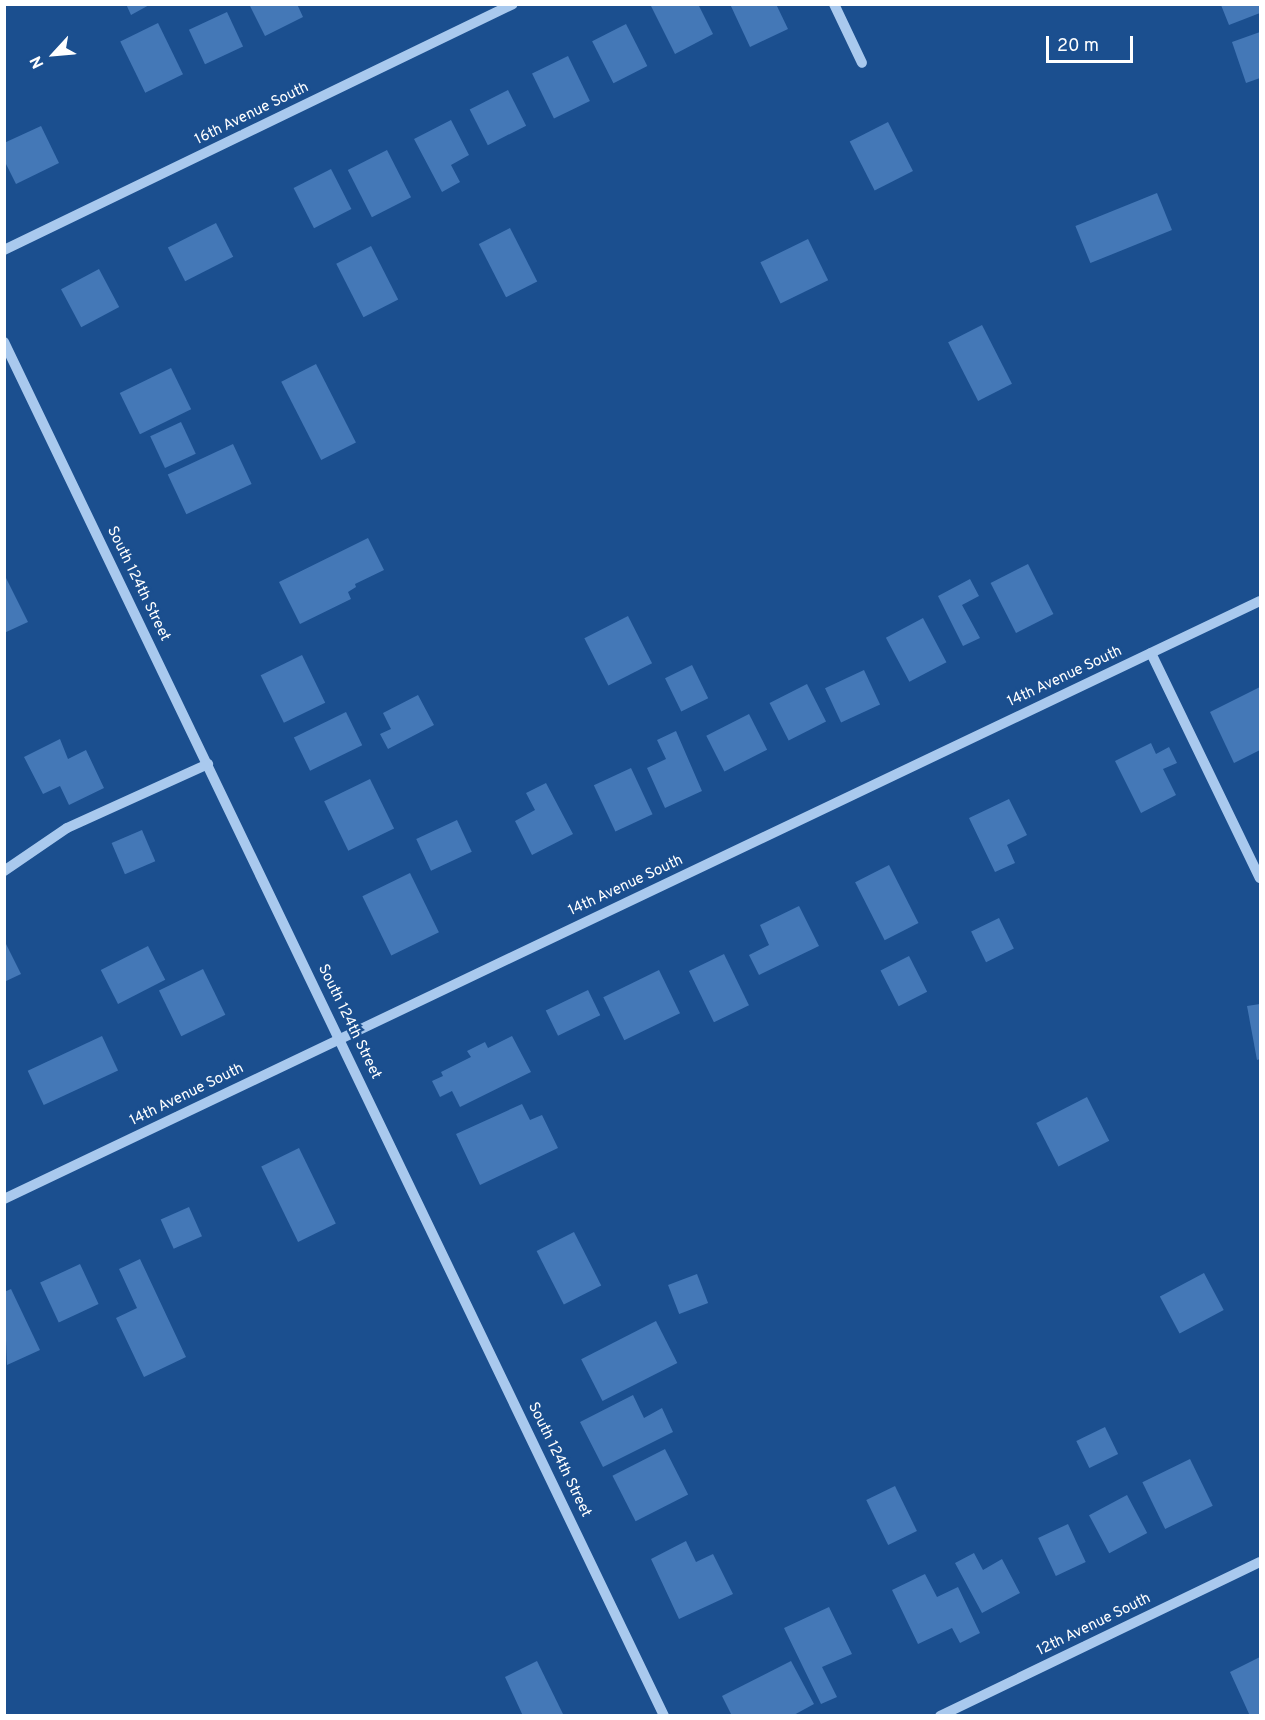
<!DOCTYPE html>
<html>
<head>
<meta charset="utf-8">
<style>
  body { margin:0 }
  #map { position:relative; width:1265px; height:1720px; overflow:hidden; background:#1b4f8f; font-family:Overpass,sans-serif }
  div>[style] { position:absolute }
  .building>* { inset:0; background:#4478b7; transform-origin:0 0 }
  .minor>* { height:10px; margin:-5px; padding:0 5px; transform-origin:5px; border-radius:5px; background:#a9c9ee }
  span { translate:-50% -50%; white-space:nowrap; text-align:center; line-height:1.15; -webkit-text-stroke:4.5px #1b4f8f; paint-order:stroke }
  .street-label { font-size:15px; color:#fff }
  .frame { position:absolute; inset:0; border:6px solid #fff; pointer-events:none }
  .north { position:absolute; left:24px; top:24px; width:60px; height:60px; -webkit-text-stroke:4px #1b4f8f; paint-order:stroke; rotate:244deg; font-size:16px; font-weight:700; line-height:24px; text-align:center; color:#fff }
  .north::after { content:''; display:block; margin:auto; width:21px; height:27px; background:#fff; clip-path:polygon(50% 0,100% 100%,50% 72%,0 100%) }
  .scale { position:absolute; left:1046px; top:36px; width:87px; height:27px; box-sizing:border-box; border:3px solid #fff; border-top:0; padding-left:8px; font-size:18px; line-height:21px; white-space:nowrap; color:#fff; -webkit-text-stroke:4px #1b4f8f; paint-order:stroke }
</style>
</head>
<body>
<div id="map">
  <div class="building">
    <div style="clip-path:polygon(126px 4px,151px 4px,131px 15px)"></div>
    <div style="clip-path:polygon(249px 4px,297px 4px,303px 17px,265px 36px)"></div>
    <div style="clip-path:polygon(650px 4px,698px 4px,713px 34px,675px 54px)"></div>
    <div style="clip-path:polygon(730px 4px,776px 4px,788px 29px,750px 47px)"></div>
    <div style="clip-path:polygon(1221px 5px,1260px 5px,1260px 13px,1229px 25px)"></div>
    <div style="left:227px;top:12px;width:38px;height:42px;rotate:65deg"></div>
    <div style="left:158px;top:23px;width:57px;height:42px;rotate:64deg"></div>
    <div style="left:626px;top:24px;width:47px;height:38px;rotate:63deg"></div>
    <div style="clip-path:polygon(1260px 32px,1260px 78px,1246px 83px,1232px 42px)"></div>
    <div style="left:568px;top:56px;width:50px;height:40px;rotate:64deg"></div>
    <div style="left:508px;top:90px;width:40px;height:43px;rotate:63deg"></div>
    <div style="clip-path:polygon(451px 120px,469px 155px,451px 165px,460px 182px,442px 192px,414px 139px)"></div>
    <div style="left:888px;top:122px;width:55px;height:43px;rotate:63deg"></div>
    <div style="clip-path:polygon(41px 126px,59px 163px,16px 184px,4px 160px,4px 143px)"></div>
    <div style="left:387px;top:150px;width:53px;height:44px;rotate:63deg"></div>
    <div style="left:331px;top:169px;width:45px;height:42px;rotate:63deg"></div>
    <div style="left:1157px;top:193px;width:40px;height:88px;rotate:68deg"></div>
    <div style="left:216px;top:223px;width:38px;height:54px;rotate:63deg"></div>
    <div style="left:510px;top:228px;width:60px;height:35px;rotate:63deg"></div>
    <div style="left:808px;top:239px;width:46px;height:53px;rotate:64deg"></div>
    <div style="left:371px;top:246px;width:60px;height:39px;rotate:63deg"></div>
    <div style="left:99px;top:269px;width:43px;height:43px;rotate:62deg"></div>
    <div style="left:982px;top:325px;width:66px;height:38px;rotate:63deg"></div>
    <div style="left:316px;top:364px;width:88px;height:39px;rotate:63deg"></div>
    <div style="left:171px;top:368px;width:46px;height:57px;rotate:64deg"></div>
    <div style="left:181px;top:422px;width:35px;height:34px;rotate:65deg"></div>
    <div style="left:233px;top:444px;width:44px;height:72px;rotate:65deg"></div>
    <div style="clip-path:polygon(368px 538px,384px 570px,355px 584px,356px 587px,348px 592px,351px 599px,300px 624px,279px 582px)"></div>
    <div style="left:1028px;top:564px;width:56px;height:42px;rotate:63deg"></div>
    <div style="clip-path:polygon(6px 578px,28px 622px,4px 633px,4px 579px)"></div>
    <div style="clip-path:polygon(970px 579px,979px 596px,962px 605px,980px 638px,963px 646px,938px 596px)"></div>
    <div style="left:628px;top:616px;width:53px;height:49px;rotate:63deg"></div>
    <div style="left:923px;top:618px;width:50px;height:42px;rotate:62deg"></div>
    <div style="left:302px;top:655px;width:53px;height:46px;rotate:64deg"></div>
    <div style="left:692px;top:665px;width:37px;height:30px;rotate:64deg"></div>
    <div style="left:864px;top:670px;width:38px;height:43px;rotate:65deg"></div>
    <div style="left:807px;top:684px;width:42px;height:42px;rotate:63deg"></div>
    <div style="clip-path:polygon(1260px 687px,1260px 750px,1234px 763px,1210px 712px)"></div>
    <div style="clip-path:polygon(418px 695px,434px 725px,388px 749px,380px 734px,391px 729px,383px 713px)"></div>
    <div style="left:346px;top:712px;width:37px;height:58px;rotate:64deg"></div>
    <div style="left:749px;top:714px;width:40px;height:48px;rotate:63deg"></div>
    <div style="clip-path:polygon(676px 731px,702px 791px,665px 808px,647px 768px,666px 759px,657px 740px)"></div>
    <div style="clip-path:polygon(60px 739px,68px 759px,86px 750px,104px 788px,69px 805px,60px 786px,43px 794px,24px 757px)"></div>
    <div style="clip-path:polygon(1151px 743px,1156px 754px,1169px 747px,1177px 763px,1163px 769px,1176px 795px,1141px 813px,1115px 761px)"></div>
    <div style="left:631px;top:768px;width:51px;height:41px;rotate:65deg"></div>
    <div style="left:370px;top:779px;width:55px;height:51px;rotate:64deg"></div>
    <div style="clip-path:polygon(546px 783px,573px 834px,532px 855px,515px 821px,535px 810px,526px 793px)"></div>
    <div style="clip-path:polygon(1009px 799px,1027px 835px,1007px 845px,1015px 863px,995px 872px,969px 818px)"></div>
    <div style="left:457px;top:820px;width:35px;height:45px;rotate:65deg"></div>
    <div style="left:142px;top:830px;width:34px;height:33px;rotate:67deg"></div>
    <div style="left:889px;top:865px;width:65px;height:38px;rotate:63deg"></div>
    <div style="left:410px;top:873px;width:66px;height:53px;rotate:64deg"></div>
    <div style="clip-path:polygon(799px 906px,819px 946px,759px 975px,749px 955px,769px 945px,760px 925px)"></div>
    <div style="left:999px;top:918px;width:34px;height:31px;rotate:64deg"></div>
    <div style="clip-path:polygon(4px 940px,21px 974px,4px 982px)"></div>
    <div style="left:148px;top:946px;width:38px;height:53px;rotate:63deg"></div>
    <div style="left:724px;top:954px;width:57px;height:39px;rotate:64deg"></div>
    <div style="left:909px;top:956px;width:40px;height:32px;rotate:63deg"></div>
    <div style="left:203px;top:969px;width:51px;height:49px;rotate:64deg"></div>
    <div style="left:659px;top:970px;width:48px;height:62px;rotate:64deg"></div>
    <div style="left:588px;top:990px;width:28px;height:47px;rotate:64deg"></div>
    <div style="clip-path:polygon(1260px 1004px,1260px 1059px,1257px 1060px,1247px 1006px)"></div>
    <div style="left:102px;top:1036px;width:38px;height:82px;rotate:65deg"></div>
    <div style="clip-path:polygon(512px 1036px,531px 1072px,460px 1107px,452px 1091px,440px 1097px,432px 1081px,443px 1076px,441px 1072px,471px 1057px,467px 1051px,485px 1042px,488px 1048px)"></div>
    <div style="left:1087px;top:1097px;width:49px;height:57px;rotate:63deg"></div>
    <div style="clip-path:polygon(522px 1104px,530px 1120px,542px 1115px,558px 1148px,480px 1185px,456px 1134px)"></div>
    <div style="left:299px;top:1148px;width:84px;height:42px;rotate:64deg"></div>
    <div style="left:189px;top:1207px;width:32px;height:31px;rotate:66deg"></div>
    <div style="left:574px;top:1232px;width:60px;height:42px;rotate:63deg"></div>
    <div style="clip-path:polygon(140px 1259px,186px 1357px,144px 1377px,116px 1318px,137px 1308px,119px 1269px)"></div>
    <div style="left:80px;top:1264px;width:44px;height:44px;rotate:65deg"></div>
    <div style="left:1204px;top:1273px;width:42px;height:50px;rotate:62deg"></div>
    <div style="left:697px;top:1274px;width:31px;height:31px;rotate:69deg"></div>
    <div style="clip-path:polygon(11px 1289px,40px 1350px,7px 1365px,4px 1292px)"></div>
    <div style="left:656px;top:1321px;width:47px;height:84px;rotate:63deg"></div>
    <div style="clip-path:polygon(633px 1395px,644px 1418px,662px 1408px,673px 1432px,603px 1467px,580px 1422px)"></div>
    <div style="left:1105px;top:1427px;width:30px;height:32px;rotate:64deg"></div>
    <div style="left:665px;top:1449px;width:51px;height:59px;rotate:63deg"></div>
    <div style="left:1190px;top:1459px;width:52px;height:53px;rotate:64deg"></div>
    <div style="left:895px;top:1486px;width:50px;height:32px;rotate:64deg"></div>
    <div style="left:1127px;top:1495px;width:43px;height:43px;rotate:62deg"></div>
    <div style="left:1068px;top:1524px;width:42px;height:33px;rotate:65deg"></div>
    <div style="clip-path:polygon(686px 1541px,696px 1562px,713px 1554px,733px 1594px,679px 1619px,651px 1559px)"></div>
    <div style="clip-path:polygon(974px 1553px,983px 1570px,1002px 1559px,1020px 1593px,982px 1613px,955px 1563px)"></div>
    <div style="clip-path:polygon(925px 1574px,937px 1597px,958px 1587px,980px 1633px,960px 1643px,952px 1628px,918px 1644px,892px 1590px)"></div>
    <div style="clip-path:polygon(829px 1607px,852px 1654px,822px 1667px,837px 1697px,821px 1704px,784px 1628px)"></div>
    <div style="clip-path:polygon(1260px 1657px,1260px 1716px,1250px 1716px,1230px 1672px)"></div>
    <div style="clip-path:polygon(537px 1661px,563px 1714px,559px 1716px,523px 1716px,505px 1677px)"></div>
    <div style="clip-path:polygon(791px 1661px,814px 1704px,792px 1716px,732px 1716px,722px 1696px)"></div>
  </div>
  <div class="minor">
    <div style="left:834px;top:4px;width:65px;rotate:64.6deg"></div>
    <div style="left:4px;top:250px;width:565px;rotate:-25.79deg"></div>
    <div style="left:4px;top:342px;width:1524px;rotate:64.34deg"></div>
    <div style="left:1151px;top:653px;width:250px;rotate:64.2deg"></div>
    <div style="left:4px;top:871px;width:76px;rotate:-34.3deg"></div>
    <div style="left:67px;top:828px;width:155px;rotate:-24.4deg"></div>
    <div style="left:4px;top:1199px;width:1391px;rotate:-25.46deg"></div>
    <div style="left:940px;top:1716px;width:355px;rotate:-25.7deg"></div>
  </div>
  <div class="street-label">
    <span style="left:252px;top:114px;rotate:-26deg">16th Avenue South</span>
    <span style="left:138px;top:584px;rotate:64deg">South 124th Street</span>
    <span style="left:1065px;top:677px;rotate:-25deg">14th Avenue South</span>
    <span style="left:626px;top:886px;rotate:-25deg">14th Avenue South</span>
    <span style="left:349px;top:1022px;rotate:64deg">South 124th Street</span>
    <span style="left:187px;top:1095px;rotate:-26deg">14th Avenue South</span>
    <span style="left:559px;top:1460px;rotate:64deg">South 124th Street</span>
    <span style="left:1094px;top:1625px;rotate:-26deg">12th Avenue South</span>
  </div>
  <div class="frame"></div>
  <div class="north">N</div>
  <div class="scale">20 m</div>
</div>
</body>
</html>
